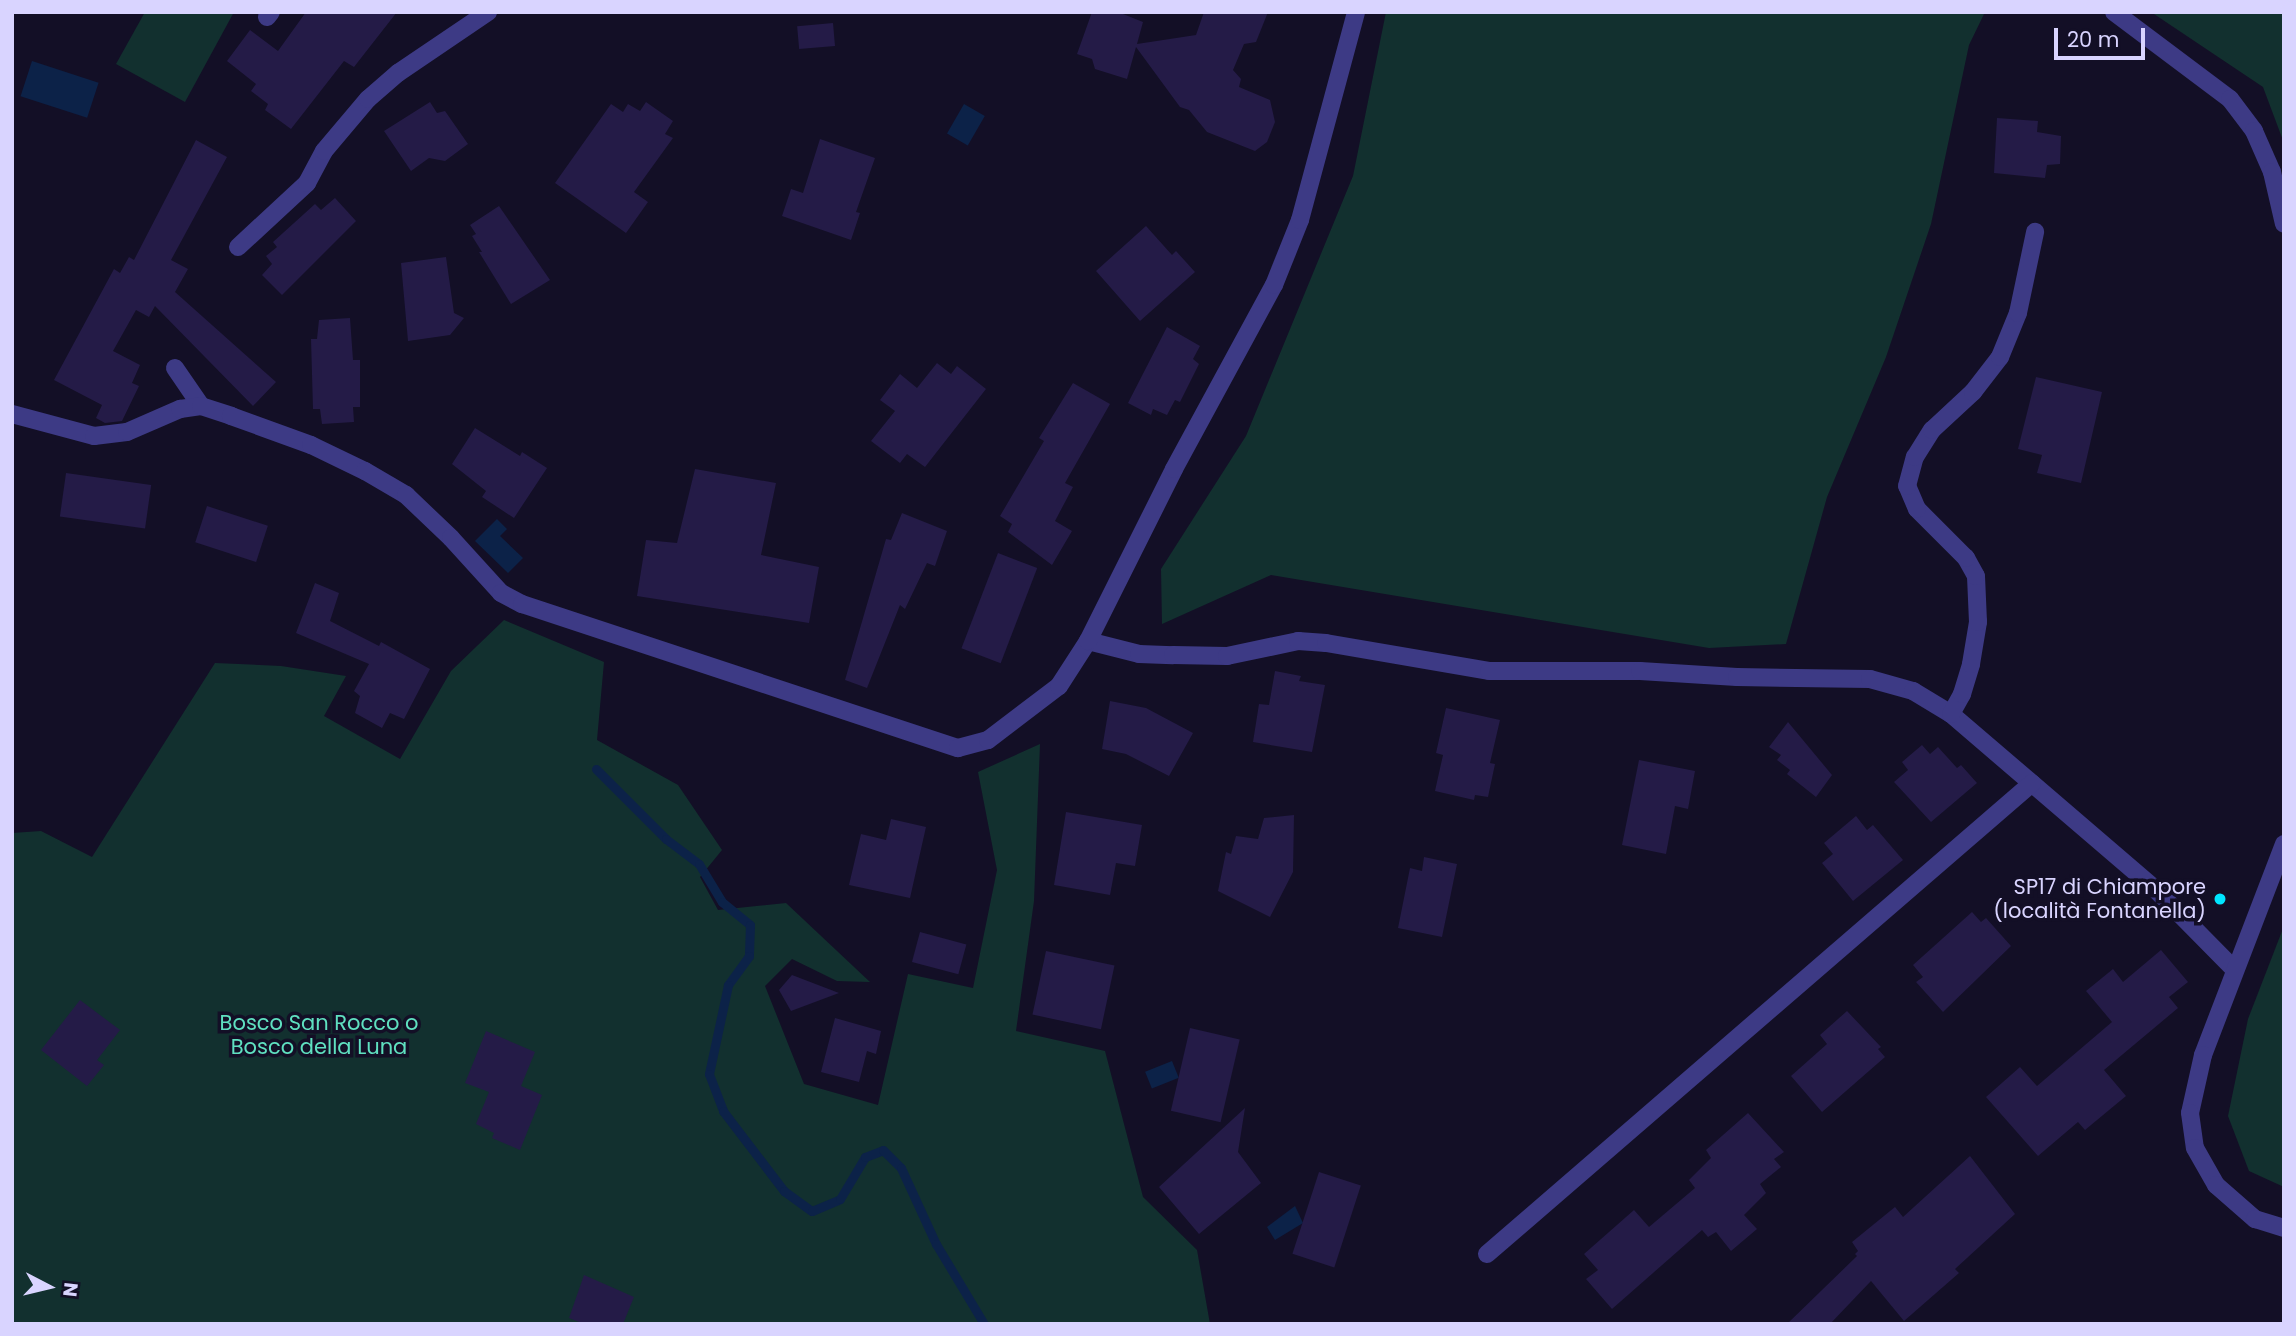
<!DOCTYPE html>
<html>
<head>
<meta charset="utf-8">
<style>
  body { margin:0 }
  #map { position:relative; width:2296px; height:1336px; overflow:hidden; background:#130f26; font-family:Poppins,sans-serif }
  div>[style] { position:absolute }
  .green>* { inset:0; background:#12302f }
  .water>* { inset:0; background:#0c2248; transform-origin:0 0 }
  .stream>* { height:9px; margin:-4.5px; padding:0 4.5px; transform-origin:4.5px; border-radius:4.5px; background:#0c2248 }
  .building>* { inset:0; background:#241b47; transform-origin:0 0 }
  .minor>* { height:18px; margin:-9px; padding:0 9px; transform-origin:9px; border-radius:9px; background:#3d3a85 }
  .tertiary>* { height:18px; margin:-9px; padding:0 9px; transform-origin:9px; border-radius:9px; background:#3d3a85 }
  .dots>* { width:19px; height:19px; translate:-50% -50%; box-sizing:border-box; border:4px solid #130f26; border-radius:50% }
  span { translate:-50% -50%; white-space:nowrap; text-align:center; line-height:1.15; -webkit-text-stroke:7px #130f26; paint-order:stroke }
  .poi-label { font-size:21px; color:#d9d4ff }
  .right { translate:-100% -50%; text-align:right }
  .park-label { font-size:21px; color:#5fe0c0 }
  .frame { position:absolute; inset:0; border:14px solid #d9d4ff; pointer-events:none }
  .north { position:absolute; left:14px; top:1252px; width:70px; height:70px; -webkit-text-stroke:5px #130f26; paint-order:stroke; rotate:97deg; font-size:19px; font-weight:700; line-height:28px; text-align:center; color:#d9d4ff }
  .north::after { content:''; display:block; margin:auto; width:24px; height:32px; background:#d9d4ff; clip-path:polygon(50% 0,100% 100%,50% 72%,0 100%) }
  .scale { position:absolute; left:2054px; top:28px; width:91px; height:32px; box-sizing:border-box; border:4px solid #d9d4ff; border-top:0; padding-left:9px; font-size:21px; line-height:24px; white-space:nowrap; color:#d9d4ff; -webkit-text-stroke:5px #130f26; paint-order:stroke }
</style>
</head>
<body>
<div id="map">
  <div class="green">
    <div style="clip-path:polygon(145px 12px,234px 12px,185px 102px,116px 64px)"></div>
    <div style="clip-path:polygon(1386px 12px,1985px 12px,1969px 45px,1931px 224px,1886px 357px,1827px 497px,1786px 644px,1709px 648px,1271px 575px,1162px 624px,1161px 569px,1246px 436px,1353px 176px)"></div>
    <div style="clip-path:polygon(2151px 12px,2284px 12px,2284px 143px,2263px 87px)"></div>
    <div style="clip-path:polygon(504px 620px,604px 662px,597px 740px,678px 785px,722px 850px,700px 877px,718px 910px,786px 903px,870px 982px,837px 981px,792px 959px,765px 986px,804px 1084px,878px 1105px,908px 974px,973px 988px,997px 870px,978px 772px,1040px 744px,1034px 901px,1016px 1031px,1105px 1051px,1143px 1197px,1197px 1250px,1210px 1324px,12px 1324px,12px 833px,41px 831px,92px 857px,215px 663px,281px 666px,346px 676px,324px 716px,400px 759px,451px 671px)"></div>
    <div style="clip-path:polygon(2284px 926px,2284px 1187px,2249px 1171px,2228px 1116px,2248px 1019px)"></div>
  </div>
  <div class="water">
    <div style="left:32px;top:61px;width:70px;height:37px;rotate:18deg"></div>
    <div style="left:964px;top:104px;width:24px;height:34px;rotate:30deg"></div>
    <div style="clip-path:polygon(497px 519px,507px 529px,500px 536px,523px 558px,508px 573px,475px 541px)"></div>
    <div style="left:1172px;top:1061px;width:18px;height:29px;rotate:68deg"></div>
    <div style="clip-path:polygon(1295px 1206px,1303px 1223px,1275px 1240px,1267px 1227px)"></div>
  </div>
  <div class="stream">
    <div style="left:596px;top:769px;width:99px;rotate:45deg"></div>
    <div style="left:666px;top:839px;width:41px;rotate:37.1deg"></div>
    <div style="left:699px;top:864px;width:44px;rotate:58.8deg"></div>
    <div style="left:722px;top:902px;width:36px;rotate:39deg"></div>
    <div style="left:750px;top:925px;width:31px;rotate:92deg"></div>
    <div style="left:749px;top:956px;width:36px;rotate:126deg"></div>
    <div style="left:728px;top:985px;width:91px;rotate:102.1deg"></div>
    <div style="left:709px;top:1074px;width:40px;rotate:69deg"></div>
    <div style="left:723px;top:1111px;width:101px;rotate:52.7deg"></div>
    <div style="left:784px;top:1191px;width:34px;rotate:36deg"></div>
    <div style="left:812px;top:1211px;width:30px;rotate:-23deg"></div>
    <div style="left:840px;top:1199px;width:49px;rotate:-59.2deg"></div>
    <div style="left:865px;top:1157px;width:19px;rotate:-21deg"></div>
    <div style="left:883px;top:1150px;width:25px;rotate:45deg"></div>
    <div style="left:901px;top:1168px;width:84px;rotate:65.3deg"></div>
    <div style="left:936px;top:1244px;width:93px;rotate:59deg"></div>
  </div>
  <div class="building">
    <div style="clip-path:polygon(306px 12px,397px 12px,354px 67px,344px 61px,291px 129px,265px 110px,268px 104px,251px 91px,256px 84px,227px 61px,250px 30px,278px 51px)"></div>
    <div style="clip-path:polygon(1092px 12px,1118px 12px,1143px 22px,1137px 44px,1196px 35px,1204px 12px,1268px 12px,1256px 42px,1244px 44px,1233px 70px,1241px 79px,1239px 87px,1270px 100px,1275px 122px,1267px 142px,1255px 151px,1207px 132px,1189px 110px,1180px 107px,1136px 47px,1127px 79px,1095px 69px,1092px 59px,1077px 54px)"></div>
    <div style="left:833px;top:23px;width:23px;height:36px;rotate:85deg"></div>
    <div style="clip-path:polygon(430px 102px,437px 113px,445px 111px,468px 144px,445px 161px,429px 158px,411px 171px,384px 131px)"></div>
    <div style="clip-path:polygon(646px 102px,673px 121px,665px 134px,673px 138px,634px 192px,648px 202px,626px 233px,555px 183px,611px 104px,623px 112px,628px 104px,640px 111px)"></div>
    <div style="clip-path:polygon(1997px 118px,2038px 121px,2037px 132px,2061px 136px,2060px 164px,2047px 165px,2045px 178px,1994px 173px)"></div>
    <div style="clip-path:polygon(820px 139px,875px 158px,856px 212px,860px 213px,851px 240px,782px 216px,791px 189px,803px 193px)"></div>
    <div style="clip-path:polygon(196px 140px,227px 157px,171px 260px,188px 269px,175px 292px,276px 382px,253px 406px,155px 306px,149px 317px,136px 310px,113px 351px,140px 365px,132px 383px,139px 386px,122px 421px,105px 423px,96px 418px,102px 405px,54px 380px,114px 269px,120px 273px,129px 257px,134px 260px)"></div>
    <div style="clip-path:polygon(335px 198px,356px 221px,282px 295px,262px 275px,272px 264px,266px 256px,277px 247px,273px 242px,315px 204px,321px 210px)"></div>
    <div style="clip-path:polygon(499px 206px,550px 280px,511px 304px,479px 252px,482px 252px,472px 236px,476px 234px,470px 225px)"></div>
    <div style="clip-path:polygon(1146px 226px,1172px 255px,1176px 251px,1195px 272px,1140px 321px,1096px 271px)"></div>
    <div style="clip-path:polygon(446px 257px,454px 313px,464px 318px,450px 335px,408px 341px,401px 263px)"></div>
    <div style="clip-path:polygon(350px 318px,353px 360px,360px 360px,360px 407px,353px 407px,354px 422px,322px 424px,320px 409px,313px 409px,311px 339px,317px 339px,319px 320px)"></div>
    <div style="clip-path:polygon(1167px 327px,1200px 346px,1193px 359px,1199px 364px,1180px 402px,1175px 400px,1167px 415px,1153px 409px,1151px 415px,1128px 403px)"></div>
    <div style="clip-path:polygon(937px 363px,951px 374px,957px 366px,986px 389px,925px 467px,907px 454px,900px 463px,871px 441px,895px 411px,880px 400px,900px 374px,917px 388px)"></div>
    <div style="clip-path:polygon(2036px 377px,2102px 392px,2081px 483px,2037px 473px,2042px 455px,2018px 449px)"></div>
    <div style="clip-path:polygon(1073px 383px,1110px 404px,1065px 483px,1073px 487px,1055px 521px,1072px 531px,1052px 565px,1008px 532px,1012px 524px,1000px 516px,1044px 441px,1039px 438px)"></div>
    <div style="clip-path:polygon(475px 428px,520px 456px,522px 452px,547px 468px,514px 518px,482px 497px,486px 491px,452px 464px)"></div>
    <div style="clip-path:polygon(695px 469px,776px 483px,761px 555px,819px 567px,809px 623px,637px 596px,646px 540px,677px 543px)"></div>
    <div style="left:66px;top:473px;width:86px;height:44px;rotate:8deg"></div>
    <div style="left:207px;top:506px;width:64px;height:38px;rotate:18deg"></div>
    <div style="clip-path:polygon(902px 513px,947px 531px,935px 566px,927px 563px,905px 609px,900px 605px,867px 688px,845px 680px,886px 539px,891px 540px)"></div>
    <div style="left:998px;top:553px;width:42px;height:102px;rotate:21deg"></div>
    <div style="clip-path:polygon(315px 583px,339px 593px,330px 621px,379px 646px,381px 642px,430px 669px,404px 719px,390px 713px,382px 728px,355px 713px,360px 696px,354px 691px,369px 664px,296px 633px)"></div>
    <div style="clip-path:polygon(1275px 671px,1301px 676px,1299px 681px,1325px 685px,1312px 752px,1253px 742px,1259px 704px,1269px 705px)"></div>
    <div style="clip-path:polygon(1110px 701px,1146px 708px,1193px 733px,1169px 776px,1126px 754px,1102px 749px)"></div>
    <div style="clip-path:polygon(1446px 708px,1500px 720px,1490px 763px,1495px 764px,1488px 797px,1475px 795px,1474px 800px,1435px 791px,1443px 755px,1436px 753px)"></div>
    <div style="clip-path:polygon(1788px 722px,1832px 775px,1816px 797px,1787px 774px,1790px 770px,1777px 760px,1781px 755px,1769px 747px)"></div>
    <div style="clip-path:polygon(1922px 745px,1930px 754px,1938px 747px,1957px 768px,1961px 765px,1977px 783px,1931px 822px,1894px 782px,1908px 770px,1902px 762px)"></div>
    <div style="clip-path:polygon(1639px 760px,1695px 771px,1688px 809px,1675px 806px,1666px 854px,1622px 845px)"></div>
    <div style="clip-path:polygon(1066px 812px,1142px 825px,1135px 866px,1116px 863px,1110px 895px,1054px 885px)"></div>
    <div style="clip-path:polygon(1294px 815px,1293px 872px,1270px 917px,1218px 891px,1226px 852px,1231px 854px,1236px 836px,1258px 839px,1264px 818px)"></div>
    <div style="clip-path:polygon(1856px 816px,1867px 830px,1873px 825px,1903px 860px,1853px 901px,1822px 863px,1833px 854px,1824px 843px)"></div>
    <div style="clip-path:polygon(891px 819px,926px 827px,910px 898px,849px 885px,861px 834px,886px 840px)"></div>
    <div style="clip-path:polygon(1424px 857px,1457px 864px,1442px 937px,1398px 928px,1410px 868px,1422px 871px)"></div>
    <div style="clip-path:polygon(1972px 912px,1981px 922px,1986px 918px,2011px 946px,1943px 1012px,1916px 982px,1923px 977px,1913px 965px)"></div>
    <div style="left:920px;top:932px;width:48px;height:31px;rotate:15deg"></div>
    <div style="clip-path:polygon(2161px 950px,2188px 982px,2169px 997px,2178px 1008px,2104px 1070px,2126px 1096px,2085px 1130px,2078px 1122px,2038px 1156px,1986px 1097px,2020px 1067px,2037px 1086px,2112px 1022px,2086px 991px,2113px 969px,2123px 982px)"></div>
    <div style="left:1046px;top:951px;width:70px;height:65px;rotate:12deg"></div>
    <div style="clip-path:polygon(792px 975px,839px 993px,791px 1011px,779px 990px)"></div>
    <div style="clip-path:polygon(80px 1000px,120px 1030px,97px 1060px,104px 1065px,87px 1086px,41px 1050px)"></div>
    <div style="clip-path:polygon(1847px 1011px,1881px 1047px,1878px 1049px,1885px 1057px,1822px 1112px,1791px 1076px,1827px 1044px,1820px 1035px)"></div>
    <div style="clip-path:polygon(835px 1018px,881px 1031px,876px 1054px,867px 1051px,859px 1082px,821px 1072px)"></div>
    <div style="left:1190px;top:1028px;width:51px;height:85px;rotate:13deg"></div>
    <div style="clip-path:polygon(486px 1031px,535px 1052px,521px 1086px,542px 1095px,520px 1150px,492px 1138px,494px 1133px,476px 1124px,489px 1092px,465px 1083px)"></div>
    <div style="clip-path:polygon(1245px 1108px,1238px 1152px,1261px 1183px,1199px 1234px,1159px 1187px)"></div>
    <div style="clip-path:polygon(1748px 1113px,1784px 1152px,1774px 1159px,1781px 1167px,1760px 1184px,1766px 1193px,1744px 1215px,1757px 1229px,1731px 1251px,1716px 1232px,1708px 1237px,1702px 1230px,1612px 1309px,1586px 1279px,1598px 1270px,1584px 1254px,1634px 1210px,1649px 1227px,1695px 1188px,1689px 1180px,1711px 1158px,1706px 1150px)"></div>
    <div style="clip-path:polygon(1970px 1156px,2015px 1214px,1955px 1269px,1959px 1273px,1904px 1321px,1871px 1281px,1830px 1324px,1787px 1324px,1857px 1256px,1855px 1254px,1858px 1251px,1852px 1242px,1895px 1207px,1903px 1217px)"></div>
    <div style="left:1319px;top:1172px;width:44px;height:86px;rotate:18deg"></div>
    <div style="clip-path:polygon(584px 1275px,634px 1297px,623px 1324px,584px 1324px,569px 1318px)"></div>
  </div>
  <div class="minor">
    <div style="left:267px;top:17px;width:6px;rotate:-51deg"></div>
    <div style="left:238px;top:247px;width:94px;rotate:-42.8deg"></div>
    <div style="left:307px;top:183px;width:36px;rotate:-62deg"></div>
    <div style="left:324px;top:151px;width:68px;rotate:-49.8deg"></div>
    <div style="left:368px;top:99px;width:40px;rotate:-41deg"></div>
    <div style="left:398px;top:73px;width:109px;rotate:-34.1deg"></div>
    <div style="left:175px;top:368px;width:46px;rotate:55.6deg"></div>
    <div style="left:12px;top:414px;width:85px;rotate:15deg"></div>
    <div style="left:94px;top:436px;width:33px;rotate:-7deg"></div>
    <div style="left:127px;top:432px;width:58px;rotate:-23.5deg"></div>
    <div style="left:180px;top:409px;width:21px;rotate:-8deg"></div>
    <div style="left:201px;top:406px;width:32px;rotate:18deg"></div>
    <div style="left:231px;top:416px;width:85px;rotate:19.9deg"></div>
    <div style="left:311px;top:445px;width:60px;rotate:25.7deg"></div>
    <div style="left:365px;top:471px;width:48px;rotate:30.3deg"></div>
    <div style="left:406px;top:495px;width:62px;rotate:43.7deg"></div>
    <div style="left:451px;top:538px;width:74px;rotate:47.7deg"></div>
    <div style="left:501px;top:593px;width:24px;rotate:28deg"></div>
    <div style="left:522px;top:604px;width:459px;rotate:18.3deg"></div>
    <div style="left:958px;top:748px;width:31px;rotate:-15deg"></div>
    <div style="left:988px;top:740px;width:89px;rotate:-37.3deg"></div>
    <div style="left:1059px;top:686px;width:54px;rotate:-57.2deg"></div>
    <div style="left:1088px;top:641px;width:53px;rotate:14.3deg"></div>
    <div style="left:1139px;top:654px;width:34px;rotate:2deg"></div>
    <div style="left:1173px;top:655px;width:54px;rotate:1.1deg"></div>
    <div style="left:1227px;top:656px;width:73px;rotate:-11.9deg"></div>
    <div style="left:1298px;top:641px;width:28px;rotate:4deg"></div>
    <div style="left:1326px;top:643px;width:165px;rotate:9.7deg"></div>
    <div style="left:1489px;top:671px;width:151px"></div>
    <div style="left:1640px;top:671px;width:97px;rotate:3.5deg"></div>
    <div style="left:1737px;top:677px;width:133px;rotate:0.9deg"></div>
    <div style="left:1870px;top:679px;width:45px;rotate:15.6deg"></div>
    <div style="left:1913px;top:691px;width:44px;rotate:31.2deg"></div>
    <div style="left:1951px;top:714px;width:270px;rotate:40.6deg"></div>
    <div style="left:2156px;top:890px;width:112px;rotate:45.4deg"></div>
    <div style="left:1088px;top:641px;width:192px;rotate:-63.4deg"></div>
    <div style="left:1174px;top:469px;width:209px;rotate:-61.5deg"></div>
    <div style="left:1274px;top:285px;width:70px;rotate:-68.2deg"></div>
    <div style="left:1300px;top:220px;width:215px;rotate:-74.9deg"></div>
    <div style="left:1951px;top:714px;width:23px;rotate:-61deg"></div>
    <div style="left:1962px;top:694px;width:31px;rotate:-73deg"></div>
    <div style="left:1971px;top:664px;width:43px;rotate:-80.5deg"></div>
    <div style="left:1978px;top:622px;width:46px;rotate:-92.5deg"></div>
    <div style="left:1976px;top:576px;width:21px;rotate:-119deg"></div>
    <div style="left:1966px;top:558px;width:69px;rotate:-135deg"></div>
    <div style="left:1917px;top:509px;width:25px;rotate:-113deg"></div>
    <div style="left:1907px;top:486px;width:30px;rotate:-75deg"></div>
    <div style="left:1915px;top:457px;width:32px;rotate:-58deg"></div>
    <div style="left:1932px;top:430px;width:56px;rotate:-42.8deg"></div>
    <div style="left:1973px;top:392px;width:44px;rotate:-52.4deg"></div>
    <div style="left:2000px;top:357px;width:48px;rotate:-67.8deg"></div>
    <div style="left:2018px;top:313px;width:83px;rotate:-78.1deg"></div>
    <div style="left:1487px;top:1254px;width:720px;rotate:-40.83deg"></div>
  </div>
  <div class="tertiary">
    <div style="left:2114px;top:12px;width:145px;rotate:36.9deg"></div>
    <div style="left:2230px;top:99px;width:40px;rotate:53deg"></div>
    <div style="left:2254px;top:131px;width:45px;rotate:66.3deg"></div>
    <div style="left:2272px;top:172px;width:53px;rotate:77deg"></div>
    <div style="left:2284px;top:844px;width:226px;rotate:111deg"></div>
    <div style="left:2203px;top:1055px;width:59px;rotate:102.6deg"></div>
    <div style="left:2190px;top:1113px;width:35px;rotate:82deg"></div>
    <div style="left:2195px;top:1148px;width:43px;rotate:60.4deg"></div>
    <div style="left:2216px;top:1185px;width:52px;rotate:41.1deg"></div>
    <div style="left:2255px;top:1219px;width:30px;rotate:17deg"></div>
  </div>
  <div class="dots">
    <div style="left:2220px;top:899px;background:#00e5ff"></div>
  </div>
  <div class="poi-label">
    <span class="right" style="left:2206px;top:899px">SP17 di Chiampore<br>(località Fontanella)</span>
  </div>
  <div class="park-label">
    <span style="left:319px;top:1035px">Bosco San Rocco o<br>Bosco della Luna</span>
  </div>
  <div class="frame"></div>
  <div class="north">N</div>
  <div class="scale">20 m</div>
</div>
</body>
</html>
